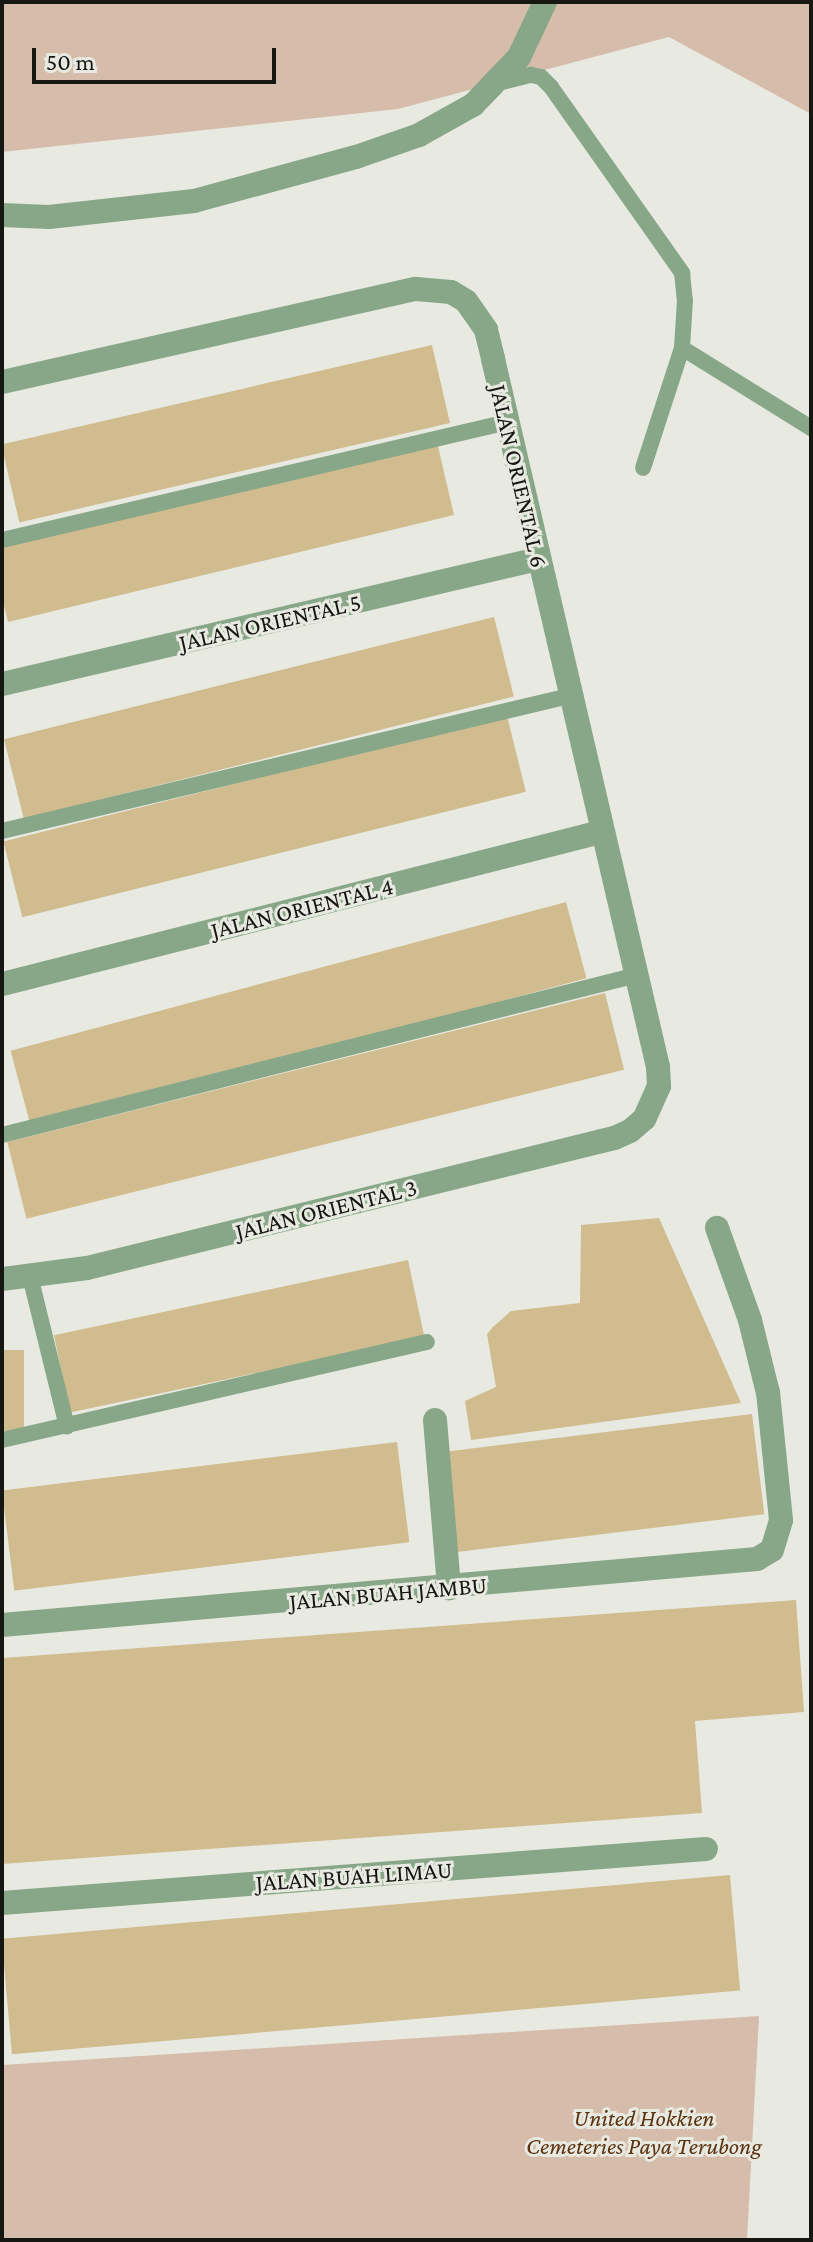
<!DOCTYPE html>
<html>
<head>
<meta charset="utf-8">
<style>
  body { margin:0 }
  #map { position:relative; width:813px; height:2242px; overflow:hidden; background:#e8eae1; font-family:"Crimson Pro",serif }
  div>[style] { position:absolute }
  .green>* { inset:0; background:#d6bdab }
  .building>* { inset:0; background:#d0bc8f; transform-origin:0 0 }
  .lane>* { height:16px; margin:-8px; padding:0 8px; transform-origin:8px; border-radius:8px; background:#88a788 }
  .street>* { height:24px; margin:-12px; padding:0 12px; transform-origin:12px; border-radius:12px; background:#88a788 }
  span { translate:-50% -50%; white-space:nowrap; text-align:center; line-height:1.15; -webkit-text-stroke:6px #e8eae1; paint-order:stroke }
  .street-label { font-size:24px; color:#161613 }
  .park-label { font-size:24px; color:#5c3311; font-style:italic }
  .frame { position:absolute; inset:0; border:4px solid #161613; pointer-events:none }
  .scale { position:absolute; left:32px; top:48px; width:244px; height:36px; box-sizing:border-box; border:4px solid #161613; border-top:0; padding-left:10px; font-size:24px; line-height:28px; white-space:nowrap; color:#161613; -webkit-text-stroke:6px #e8eae1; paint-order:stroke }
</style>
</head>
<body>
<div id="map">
  <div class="green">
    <div style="clip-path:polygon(2px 2px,811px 2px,811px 114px,669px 37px,398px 109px,2px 152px)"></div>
    <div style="clip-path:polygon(759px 2016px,747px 2240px,2px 2240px,2px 2065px)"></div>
  </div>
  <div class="building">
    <div style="left:432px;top:345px;width:80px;height:442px;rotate:77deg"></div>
    <div style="clip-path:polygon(437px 442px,454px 515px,8px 622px,2px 597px,2px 547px)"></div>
    <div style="left:494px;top:617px;width:82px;height:505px;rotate:76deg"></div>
    <div style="left:507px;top:716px;width:78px;height:519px;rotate:76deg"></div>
    <div style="left:566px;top:902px;width:79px;height:575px;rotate:75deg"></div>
    <div style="left:605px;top:993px;width:79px;height:616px;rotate:76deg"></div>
    <div style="clip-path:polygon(659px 1218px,741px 1403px,471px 1440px,465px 1401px,496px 1387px,487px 1334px,493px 1327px,511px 1311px,580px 1303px,581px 1225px)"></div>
    <div style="left:408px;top:1260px;width:79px;height:362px;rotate:78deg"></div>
    <div style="left:2px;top:1350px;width:22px;height:81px"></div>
    <div style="left:752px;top:1414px;width:101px;height:311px;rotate:83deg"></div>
    <div style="left:397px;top:1442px;width:101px;height:398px;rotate:83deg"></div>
    <div style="clip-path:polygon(796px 1600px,804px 1712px,695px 1721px,702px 1813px,2px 1864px,2px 1658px)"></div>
    <div style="left:730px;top:1875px;width:116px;height:731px;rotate:85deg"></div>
  </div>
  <div class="lane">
    <div style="left:498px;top:83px;width:34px;rotate:-14deg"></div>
    <div style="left:531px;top:75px;width:10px;rotate:11deg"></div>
    <div style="left:541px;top:77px;width:14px;rotate:45deg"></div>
    <div style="left:551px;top:87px;width:228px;rotate:54.8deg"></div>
    <div style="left:682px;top:273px;width:27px;rotate:84deg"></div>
    <div style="left:685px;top:300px;width:48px;rotate:93.6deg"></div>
    <div style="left:682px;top:348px;width:126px;rotate:108deg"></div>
    <div style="left:682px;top:348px;width:152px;rotate:31.8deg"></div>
    <div style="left:2px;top:540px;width:520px;rotate:-13.13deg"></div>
    <div style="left:2px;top:831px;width:583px;rotate:-13.39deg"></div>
    <div style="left:2px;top:1135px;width:655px;rotate:-14.14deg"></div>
    <div style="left:30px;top:1276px;width:155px;rotate:76.2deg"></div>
    <div style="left:2px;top:1440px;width:436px;rotate:-13deg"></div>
  </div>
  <div class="street">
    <div style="left:2px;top:215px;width:47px;rotate:2.4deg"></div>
    <div style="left:49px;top:217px;width:146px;rotate:-6.3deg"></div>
    <div style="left:194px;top:201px;width:168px;rotate:-15.2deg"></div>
    <div style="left:356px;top:157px;width:67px;rotate:-19.2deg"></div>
    <div style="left:419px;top:135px;width:62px;rotate:-29.1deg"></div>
    <div style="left:473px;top:105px;width:28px;rotate:-46deg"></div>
    <div style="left:492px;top:85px;width:39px;rotate:-46deg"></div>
    <div style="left:519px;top:57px;width:61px;rotate:-64.7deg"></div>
    <div style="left:2px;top:382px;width:424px;rotate:-12.7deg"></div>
    <div style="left:416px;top:289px;width:35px;rotate:5deg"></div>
    <div style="left:451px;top:292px;width:17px;rotate:31deg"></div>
    <div style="left:466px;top:301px;width:35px;rotate:55deg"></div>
    <div style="left:486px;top:330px;width:30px;rotate:76deg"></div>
    <div style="left:493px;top:359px;width:727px;rotate:76.88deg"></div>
    <div style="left:658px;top:1067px;width:19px;rotate:87deg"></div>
    <div style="left:659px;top:1086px;width:36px;rotate:114deg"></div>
    <div style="left:644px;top:1119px;width:18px;rotate:139deg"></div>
    <div style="left:630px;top:1131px;width:17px;rotate:156deg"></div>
    <div style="left:614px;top:1138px;width:543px;rotate:166.14deg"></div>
    <div style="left:87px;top:1268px;width:86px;rotate:172.6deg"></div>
    <div style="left:2px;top:684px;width:550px;rotate:-13.13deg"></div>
    <div style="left:2px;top:984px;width:618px;rotate:-14.24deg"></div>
    <div style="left:435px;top:1420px;width:169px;rotate:85.2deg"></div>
    <div style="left:2px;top:1625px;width:758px;rotate:-5deg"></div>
    <div style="left:757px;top:1559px;width:17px;rotate:-31deg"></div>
    <div style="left:772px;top:1550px;width:31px;rotate:-73deg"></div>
    <div style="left:781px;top:1520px;width:128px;rotate:-95.8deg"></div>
    <div style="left:768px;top:1393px;width:75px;rotate:-103.9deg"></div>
    <div style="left:750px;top:1320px;width:98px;rotate:-109.7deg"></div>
    <div style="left:2px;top:1903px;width:706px;rotate:-4.39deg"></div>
  </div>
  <div class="street-label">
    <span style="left:519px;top:476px;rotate:77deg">JALAN ORIENTAL 6</span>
    <span style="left:270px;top:622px;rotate:-13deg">JALAN ORIENTAL 5</span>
    <span style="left:302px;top:908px;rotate:-14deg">JALAN ORIENTAL 4</span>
    <span style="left:326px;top:1209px;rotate:-14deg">JALAN ORIENTAL 3</span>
    <span style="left:388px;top:1593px;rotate:-5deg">JALAN BUAH JAMBU</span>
    <span style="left:354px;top:1876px;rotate:-4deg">JALAN BUAH LIMAU</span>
  </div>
  <div class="park-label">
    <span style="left:644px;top:2132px">United Hokkien<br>Cemeteries Paya Terubong</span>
  </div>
  <div class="frame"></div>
  <div class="scale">50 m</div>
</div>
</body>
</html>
